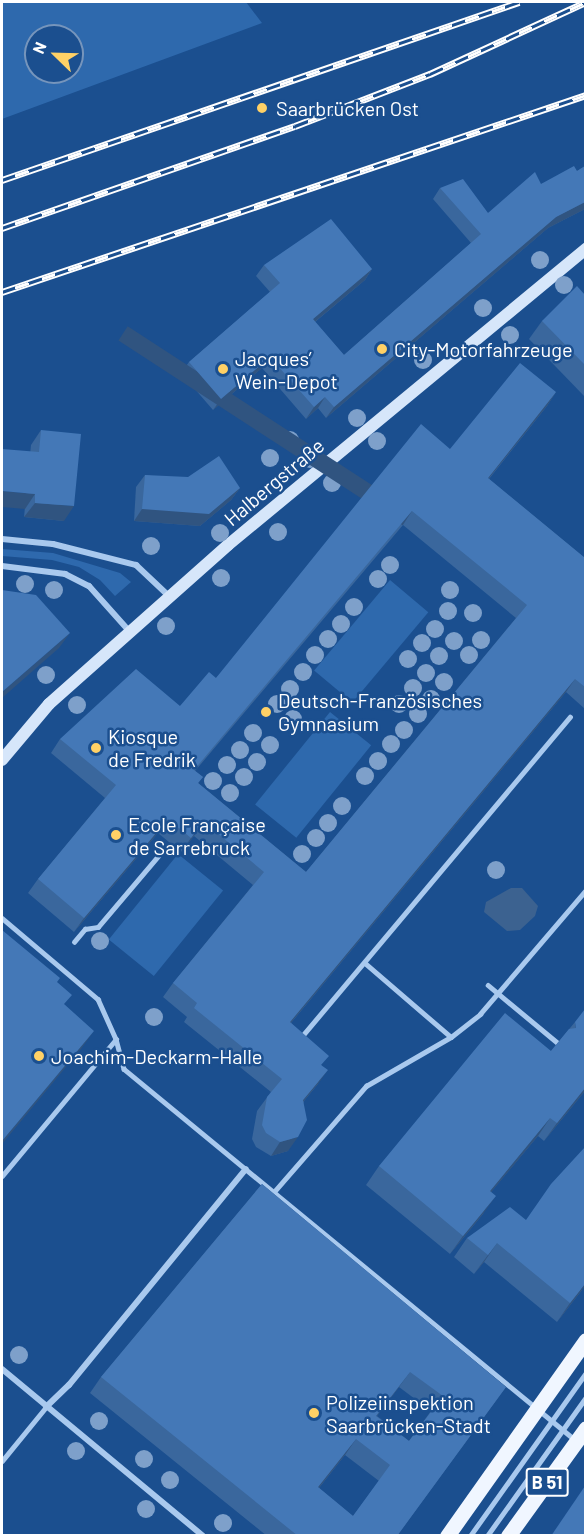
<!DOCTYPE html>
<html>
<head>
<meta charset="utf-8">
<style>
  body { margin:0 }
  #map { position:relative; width:587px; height:1537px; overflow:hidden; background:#1b4f8f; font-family:Barlow,sans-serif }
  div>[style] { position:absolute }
  .green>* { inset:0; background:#2e69ad; transform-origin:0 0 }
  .water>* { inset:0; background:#3c6290 }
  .lane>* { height:4.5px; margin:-2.25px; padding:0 2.25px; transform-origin:2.25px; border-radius:2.25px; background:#a9c9ee }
  .street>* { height:6px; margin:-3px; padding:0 3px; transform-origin:3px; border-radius:3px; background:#a9c9ee }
  .secondary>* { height:12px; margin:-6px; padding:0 6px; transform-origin:6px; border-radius:6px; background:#d6e6fa }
  .primary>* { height:15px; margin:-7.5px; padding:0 7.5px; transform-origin:7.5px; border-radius:7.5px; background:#f0f6ff }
  .rail>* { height:7px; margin-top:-3.5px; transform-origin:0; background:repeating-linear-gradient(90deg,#1b4f8f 0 14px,#fff 0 28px); box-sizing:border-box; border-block:2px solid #fff }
  .trees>* { width:18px; height:18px; margin:-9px; border-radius:50%; background:#7ea0ca }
  .wall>* { inset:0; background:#3a679d }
  .shaded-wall>* { inset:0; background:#305480; transform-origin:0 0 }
  .building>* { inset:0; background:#4478b7 }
  .dots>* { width:16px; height:16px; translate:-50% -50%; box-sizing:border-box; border:3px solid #1b4f8f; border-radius:50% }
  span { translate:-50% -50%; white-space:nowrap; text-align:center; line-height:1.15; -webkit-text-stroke:5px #1b4f8f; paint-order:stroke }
  .shield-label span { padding:2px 4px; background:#1b4f8f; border:2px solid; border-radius:4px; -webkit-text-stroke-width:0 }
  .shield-label { font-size:18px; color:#fff; font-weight:700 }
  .poi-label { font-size:20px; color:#fff }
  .left { translate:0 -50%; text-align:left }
  .street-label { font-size:20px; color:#fff }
  .frame { position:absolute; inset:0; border:3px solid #fff; pointer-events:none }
  .north { position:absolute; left:24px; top:24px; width:60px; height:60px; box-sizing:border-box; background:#1b4f8f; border:2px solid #7695bc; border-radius:50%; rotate:293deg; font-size:16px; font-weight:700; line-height:24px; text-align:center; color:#fff }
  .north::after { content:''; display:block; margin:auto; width:21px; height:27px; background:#ffd166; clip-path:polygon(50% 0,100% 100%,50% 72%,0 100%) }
</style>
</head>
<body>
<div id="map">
  <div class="green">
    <div style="clip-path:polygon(evenodd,2px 2px,246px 2px,262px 23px,2px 119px,2px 2px,36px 36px,72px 36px,72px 72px,36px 72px,36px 36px)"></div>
    <div style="clip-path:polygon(2px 549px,53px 553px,120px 573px,131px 582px,115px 596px,100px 580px,79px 567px,52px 560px,2px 556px)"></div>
    <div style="left:390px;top:580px;width:50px;height:118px;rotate:40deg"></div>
    <div style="left:330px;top:712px;width:53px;height:119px;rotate:39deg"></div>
    <div style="left:178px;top:854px;width:58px;height:110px;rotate:39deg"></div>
  </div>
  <div class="water">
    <div style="clip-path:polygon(511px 888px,522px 888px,538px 906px,535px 916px,520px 930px,507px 931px,484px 912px,486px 902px)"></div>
  </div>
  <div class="lane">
    <div style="left:2px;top:918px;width:126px;rotate:40.2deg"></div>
    <div style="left:98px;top:999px;width:44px;rotate:65.8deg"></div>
    <div style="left:116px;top:1039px;width:31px;rotate:75deg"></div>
    <div style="left:124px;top:1069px;width:583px;rotate:39.43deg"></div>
    <div style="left:74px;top:942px;width:17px;rotate:-50deg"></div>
    <div style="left:85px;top:929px;width:13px;rotate:-9deg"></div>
    <div style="left:98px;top:927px;width:104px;rotate:-49.7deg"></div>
    <div style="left:365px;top:963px;width:113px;rotate:40.7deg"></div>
    <div style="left:488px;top:985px;width:92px;rotate:39.7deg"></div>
    <div style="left:303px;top:1035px;width:415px;rotate:-50deg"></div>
    <div style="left:2px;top:1176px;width:178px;rotate:-50.2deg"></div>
    <div style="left:273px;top:1193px;width:142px;rotate:-49deg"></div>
    <div style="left:366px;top:1086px;width:98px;rotate:-30deg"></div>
    <div style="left:451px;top:1037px;width:37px;rotate:-38deg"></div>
    <div style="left:480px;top:1014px;width:163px;rotate:-49.5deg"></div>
    <div style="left:2px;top:1461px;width:70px;rotate:-50.8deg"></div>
    <div style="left:470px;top:1536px;width:200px;rotate:-54.6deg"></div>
    <div style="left:487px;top:1536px;width:171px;rotate:-54.5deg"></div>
  </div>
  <div class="street">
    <div style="left:2px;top:539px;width:51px;rotate:5.6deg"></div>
    <div style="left:53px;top:544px;width:86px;rotate:14.2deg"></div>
    <div style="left:136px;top:565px;width:47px;rotate:43.3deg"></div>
    <div style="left:2px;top:566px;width:64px;rotate:7.2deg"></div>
    <div style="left:65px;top:574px;width:27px;rotate:27deg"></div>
    <div style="left:89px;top:586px;width:62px;rotate:48.3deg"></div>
    <div style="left:2px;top:1369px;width:261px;rotate:39.7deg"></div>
    <div style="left:46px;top:1407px;width:32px;rotate:-44deg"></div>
    <div style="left:69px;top:1385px;width:279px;rotate:-50.7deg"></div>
  </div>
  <div class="secondary">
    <div style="left:2px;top:760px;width:73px;rotate:-50deg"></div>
    <div style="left:49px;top:704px;width:239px;rotate:-41.6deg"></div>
    <div style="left:228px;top:545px;width:465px;rotate:-39.6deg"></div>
  </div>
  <div class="primary">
    <div style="left:447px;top:1536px;width:240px;rotate:-54.7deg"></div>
    <div style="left:508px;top:1536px;width:133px;rotate:-54.2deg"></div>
  </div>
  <div class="rail">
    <div style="left:2px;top:180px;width:547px;rotate:-19deg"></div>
    <div style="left:2px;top:228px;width:310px;rotate:-19.2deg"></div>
    <div style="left:295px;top:126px;width:145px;rotate:-21.1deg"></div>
    <div style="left:430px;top:74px;width:172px;rotate:-24.8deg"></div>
    <div style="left:2px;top:292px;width:616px;rotate:-18.64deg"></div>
  </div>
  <div class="trees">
    <div style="left:540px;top:260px"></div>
    <div style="left:564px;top:285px"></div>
    <div style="left:483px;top:308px"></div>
    <div style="left:510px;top:335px"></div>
    <div style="left:423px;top:360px"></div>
    <div style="left:357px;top:418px"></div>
    <div style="left:290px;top:440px"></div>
    <div style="left:377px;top:441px"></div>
    <div style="left:270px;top:458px"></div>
    <div style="left:310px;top:459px"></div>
    <div style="left:332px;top:483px"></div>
    <div style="left:278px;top:532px"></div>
    <div style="left:220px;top:533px"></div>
    <div style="left:151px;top:546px"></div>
    <div style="left:390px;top:565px"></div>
    <div style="left:221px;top:578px"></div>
    <div style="left:378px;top:579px"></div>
    <div style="left:25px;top:584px"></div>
    <div style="left:54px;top:590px"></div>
    <div style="left:450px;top:590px"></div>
    <div style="left:354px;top:607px"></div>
    <div style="left:448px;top:611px"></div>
    <div style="left:473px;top:613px"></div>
    <div style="left:341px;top:624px"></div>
    <div style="left:166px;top:626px"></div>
    <div style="left:435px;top:629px"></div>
    <div style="left:328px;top:639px"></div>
    <div style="left:481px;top:640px"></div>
    <div style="left:454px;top:641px"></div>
    <div style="left:422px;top:643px"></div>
    <div style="left:315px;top:655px"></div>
    <div style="left:469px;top:655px"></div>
    <div style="left:439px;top:656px"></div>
    <div style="left:408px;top:659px"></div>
    <div style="left:303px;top:672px"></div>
    <div style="left:426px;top:673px"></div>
    <div style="left:46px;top:675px"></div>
    <div style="left:444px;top:682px"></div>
    <div style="left:413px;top:688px"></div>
    <div style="left:290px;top:689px"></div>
    <div style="left:431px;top:699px"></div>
    <div style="left:277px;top:704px"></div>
    <div style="left:399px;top:704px"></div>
    <div style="left:77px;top:705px"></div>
    <div style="left:418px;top:714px"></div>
    <div style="left:293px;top:719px"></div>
    <div style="left:404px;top:730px"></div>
    <div style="left:253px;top:733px"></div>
    <div style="left:391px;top:744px"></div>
    <div style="left:270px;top:745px"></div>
    <div style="left:240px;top:750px"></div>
    <div style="left:378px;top:761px"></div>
    <div style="left:257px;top:762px"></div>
    <div style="left:227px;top:765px"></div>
    <div style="left:365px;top:776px"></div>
    <div style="left:244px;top:777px"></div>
    <div style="left:213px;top:781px"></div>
    <div style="left:230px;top:793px"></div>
    <div style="left:342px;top:806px"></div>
    <div style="left:328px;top:823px"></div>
    <div style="left:316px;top:838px"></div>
    <div style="left:302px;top:854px"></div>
    <div style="left:496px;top:870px"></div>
    <div style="left:100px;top:941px"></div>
    <div style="left:154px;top:1017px"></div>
    <div style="left:19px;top:1355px"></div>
    <div style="left:99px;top:1421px"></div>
    <div style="left:76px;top:1451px"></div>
    <div style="left:144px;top:1459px"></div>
    <div style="left:170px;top:1480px"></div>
    <div style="left:146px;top:1509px"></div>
    <div style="left:223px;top:1523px"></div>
  </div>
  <div class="wall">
    <div style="clip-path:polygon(585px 166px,585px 209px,548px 228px,326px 418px,318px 408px,306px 419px,262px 368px,213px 410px,181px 373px,189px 362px,270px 292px,256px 276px,264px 265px,372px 269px,365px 280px,315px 322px,344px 355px,471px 243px,433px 199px,440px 188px,488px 213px,541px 184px,577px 171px)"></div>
    <div style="clip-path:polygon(585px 295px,585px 397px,529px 339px,542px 321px)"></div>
    <div style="clip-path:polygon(evenodd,556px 392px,547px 406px,489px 479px,585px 558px,585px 709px,566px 692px,291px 1023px,322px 1066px,318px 1084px,304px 1101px,288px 1151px,271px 1156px,256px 1147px,252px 1139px,257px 1111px,271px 1092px,184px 1022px,187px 1017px,163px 997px,173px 983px,253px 885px,194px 836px,181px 852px,158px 833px,74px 932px,28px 893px,38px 879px,105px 798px,51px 753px,60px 739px,180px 706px,216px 678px,450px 449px,556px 392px,403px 525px,516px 618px,306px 872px,198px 783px,203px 777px,195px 771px,403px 525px)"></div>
    <div style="clip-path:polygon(41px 430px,64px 521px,24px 517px,31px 445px)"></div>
    <div style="clip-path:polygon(145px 475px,240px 488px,231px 500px,200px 526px,134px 521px,136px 487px)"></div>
    <div style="clip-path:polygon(575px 1022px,585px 1091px,544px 1141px,538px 1136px,491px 1192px,483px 1214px,450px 1254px,366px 1185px,379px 1166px,551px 1051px)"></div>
    <div style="clip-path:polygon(evenodd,262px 1184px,506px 1387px,397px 1536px,267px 1536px,90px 1393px,101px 1377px,262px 1184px,399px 1387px,431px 1411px,409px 1441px,377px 1416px,399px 1387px,262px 1184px,345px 1455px,379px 1481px,353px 1516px,319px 1488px,345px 1455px)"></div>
    <div style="clip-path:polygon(526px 1220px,582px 1290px,557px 1322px,484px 1262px,474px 1274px,454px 1257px,467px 1238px)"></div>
  </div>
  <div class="shaded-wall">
    <div style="clip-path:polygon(585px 202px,585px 209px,548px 228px,326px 418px,334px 407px,556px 217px)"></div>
    <div style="clip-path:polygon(372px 269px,365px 280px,305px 330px,313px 319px)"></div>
    <div style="clip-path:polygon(270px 357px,262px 368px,213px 410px,221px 399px)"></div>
    <div style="clip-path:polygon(556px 392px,547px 406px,478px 492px,488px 478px)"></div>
    <div style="clip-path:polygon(325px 397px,318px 408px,306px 419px,314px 407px)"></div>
    <div style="clip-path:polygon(240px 488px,231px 500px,200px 526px,134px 521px,142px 509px)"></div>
    <div style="clip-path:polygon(2px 491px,35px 494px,25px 509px,2px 507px)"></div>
    <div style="clip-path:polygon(35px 503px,74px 506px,64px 521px,24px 517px)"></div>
    <div style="left:412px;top:511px;width:17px;height:339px;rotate:123deg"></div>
    <div style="clip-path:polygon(70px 633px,59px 648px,2px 698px,2px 692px)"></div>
    <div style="clip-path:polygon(575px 679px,566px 692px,280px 1036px,290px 1022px)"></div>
    <div style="clip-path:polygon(168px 819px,158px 833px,74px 932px,84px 918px)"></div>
    <div style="clip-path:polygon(204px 822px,194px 836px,181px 852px,191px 838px)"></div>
    <div style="clip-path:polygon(94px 1031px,81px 1049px,2px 1144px,2px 1141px)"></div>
    <div style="clip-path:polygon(328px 1070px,318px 1084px,293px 1114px,303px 1100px)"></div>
    <div style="clip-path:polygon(585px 1088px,585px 1091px,544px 1141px,557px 1123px)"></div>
    <div style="clip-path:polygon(550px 1118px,538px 1136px,477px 1209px,490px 1191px)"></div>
    <div style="clip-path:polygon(298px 1137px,288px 1151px,271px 1156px,280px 1142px)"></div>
    <div style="clip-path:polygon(496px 1196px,483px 1214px,450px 1254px,463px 1236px)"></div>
    <div style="clip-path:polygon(497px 1243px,484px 1262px,474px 1274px,488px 1255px)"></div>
    <div style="clip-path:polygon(585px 1284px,585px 1286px,582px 1290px,557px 1322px,570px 1303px)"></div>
    <div style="clip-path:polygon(410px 1372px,399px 1387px,365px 1431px,376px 1416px)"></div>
    <div style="clip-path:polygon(356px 1439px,345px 1455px,307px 1503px,318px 1487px)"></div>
  </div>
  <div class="building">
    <div style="clip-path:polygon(574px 166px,577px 171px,585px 166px,585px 202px,556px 217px,334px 407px,325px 397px,314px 407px,270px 357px,221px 399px,189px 362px,280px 283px,264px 265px,331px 219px,372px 269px,313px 319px,344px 355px,481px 234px,440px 188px,463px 179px,488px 213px,535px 172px,541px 184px)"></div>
    <div style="clip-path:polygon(577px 286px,585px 295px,585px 365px,542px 321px)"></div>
    <div style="clip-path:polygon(evenodd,520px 363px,556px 392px,488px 478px,585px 558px,585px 687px,575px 679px,290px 1022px,329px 1056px,321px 1065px,328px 1070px,303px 1100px,307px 1120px,298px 1137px,280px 1142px,266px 1133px,262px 1125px,267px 1097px,282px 1079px,194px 1008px,197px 1003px,173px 983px,264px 872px,204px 822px,191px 838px,168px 819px,84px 918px,38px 879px,116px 785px,60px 739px,136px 669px,180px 706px,209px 672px,216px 678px,421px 424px,450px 449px,520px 363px,412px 511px,527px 605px,306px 872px,198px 783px,203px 777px,194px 770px,412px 511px)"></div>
    <div style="clip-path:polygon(41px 430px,81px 434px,74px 506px,35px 503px,35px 494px,2px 491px,2px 449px,39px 452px)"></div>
    <div style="clip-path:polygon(219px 456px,240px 488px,209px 514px,142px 509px,145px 475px,188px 477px)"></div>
    <div style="clip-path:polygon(2px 590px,36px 595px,70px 633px,2px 692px)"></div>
    <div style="clip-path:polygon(2px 930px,60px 978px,57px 982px,72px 995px,64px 1004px,94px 1031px,2px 1141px)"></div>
    <div style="clip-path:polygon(585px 1009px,585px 1088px,557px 1123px,550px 1118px,490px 1191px,496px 1196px,463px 1236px,379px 1166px,505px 1013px,551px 1051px,569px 1029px,576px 1028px,575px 1022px)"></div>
    <div style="clip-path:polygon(585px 1147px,585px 1284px,570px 1303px,497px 1243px,488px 1255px,467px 1238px,510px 1207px,526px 1220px,551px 1184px)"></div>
    <div style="clip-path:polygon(evenodd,262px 1184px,506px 1387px,397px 1536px,298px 1536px,101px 1377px,262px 1184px,410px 1372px,443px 1396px,409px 1441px,376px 1416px,410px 1372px,262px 1184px,356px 1439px,390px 1465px,353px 1516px,318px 1487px,356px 1439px)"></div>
    <div style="clip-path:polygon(585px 1486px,585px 1536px,551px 1536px)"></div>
  </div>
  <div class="dots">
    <div style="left:262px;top:108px;background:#ffd166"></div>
    <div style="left:382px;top:349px;background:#ffd166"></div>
    <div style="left:223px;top:369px;background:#ffd166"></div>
    <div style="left:266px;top:712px;background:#ffd166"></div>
    <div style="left:96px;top:748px;background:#ffd166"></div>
    <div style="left:116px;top:835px;background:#ffd166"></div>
    <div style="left:39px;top:1056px;background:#ffd166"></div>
    <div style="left:314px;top:1413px;background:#ffd166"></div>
  </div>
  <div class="shield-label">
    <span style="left:547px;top:1482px">B 51</span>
  </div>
  <div class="poi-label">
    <span class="left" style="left:276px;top:108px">Saarbrücken Ost</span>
    <span class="left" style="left:394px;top:349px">City-Motorfahrzeuge</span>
    <span class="left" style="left:235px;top:370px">Jacques’<br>Wein-Depot</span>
    <span class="left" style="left:278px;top:712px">Deutsch-Französisches<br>Gymnasium</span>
    <span class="left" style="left:108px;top:748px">Kiosque<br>de Fredrik</span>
    <span class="left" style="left:128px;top:836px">Ecole Française<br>de Sarrebruck</span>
    <span class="left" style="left:51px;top:1056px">Joachim-Deckarm-Halle</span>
    <span class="left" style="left:326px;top:1414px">Polizeiinspektion<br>Saarbrücken-Stadt</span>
  </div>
  <div class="street-label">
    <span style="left:274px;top:482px;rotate:-40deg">Halbergstraße</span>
  </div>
  <div class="frame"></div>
  <div class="north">N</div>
</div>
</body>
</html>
